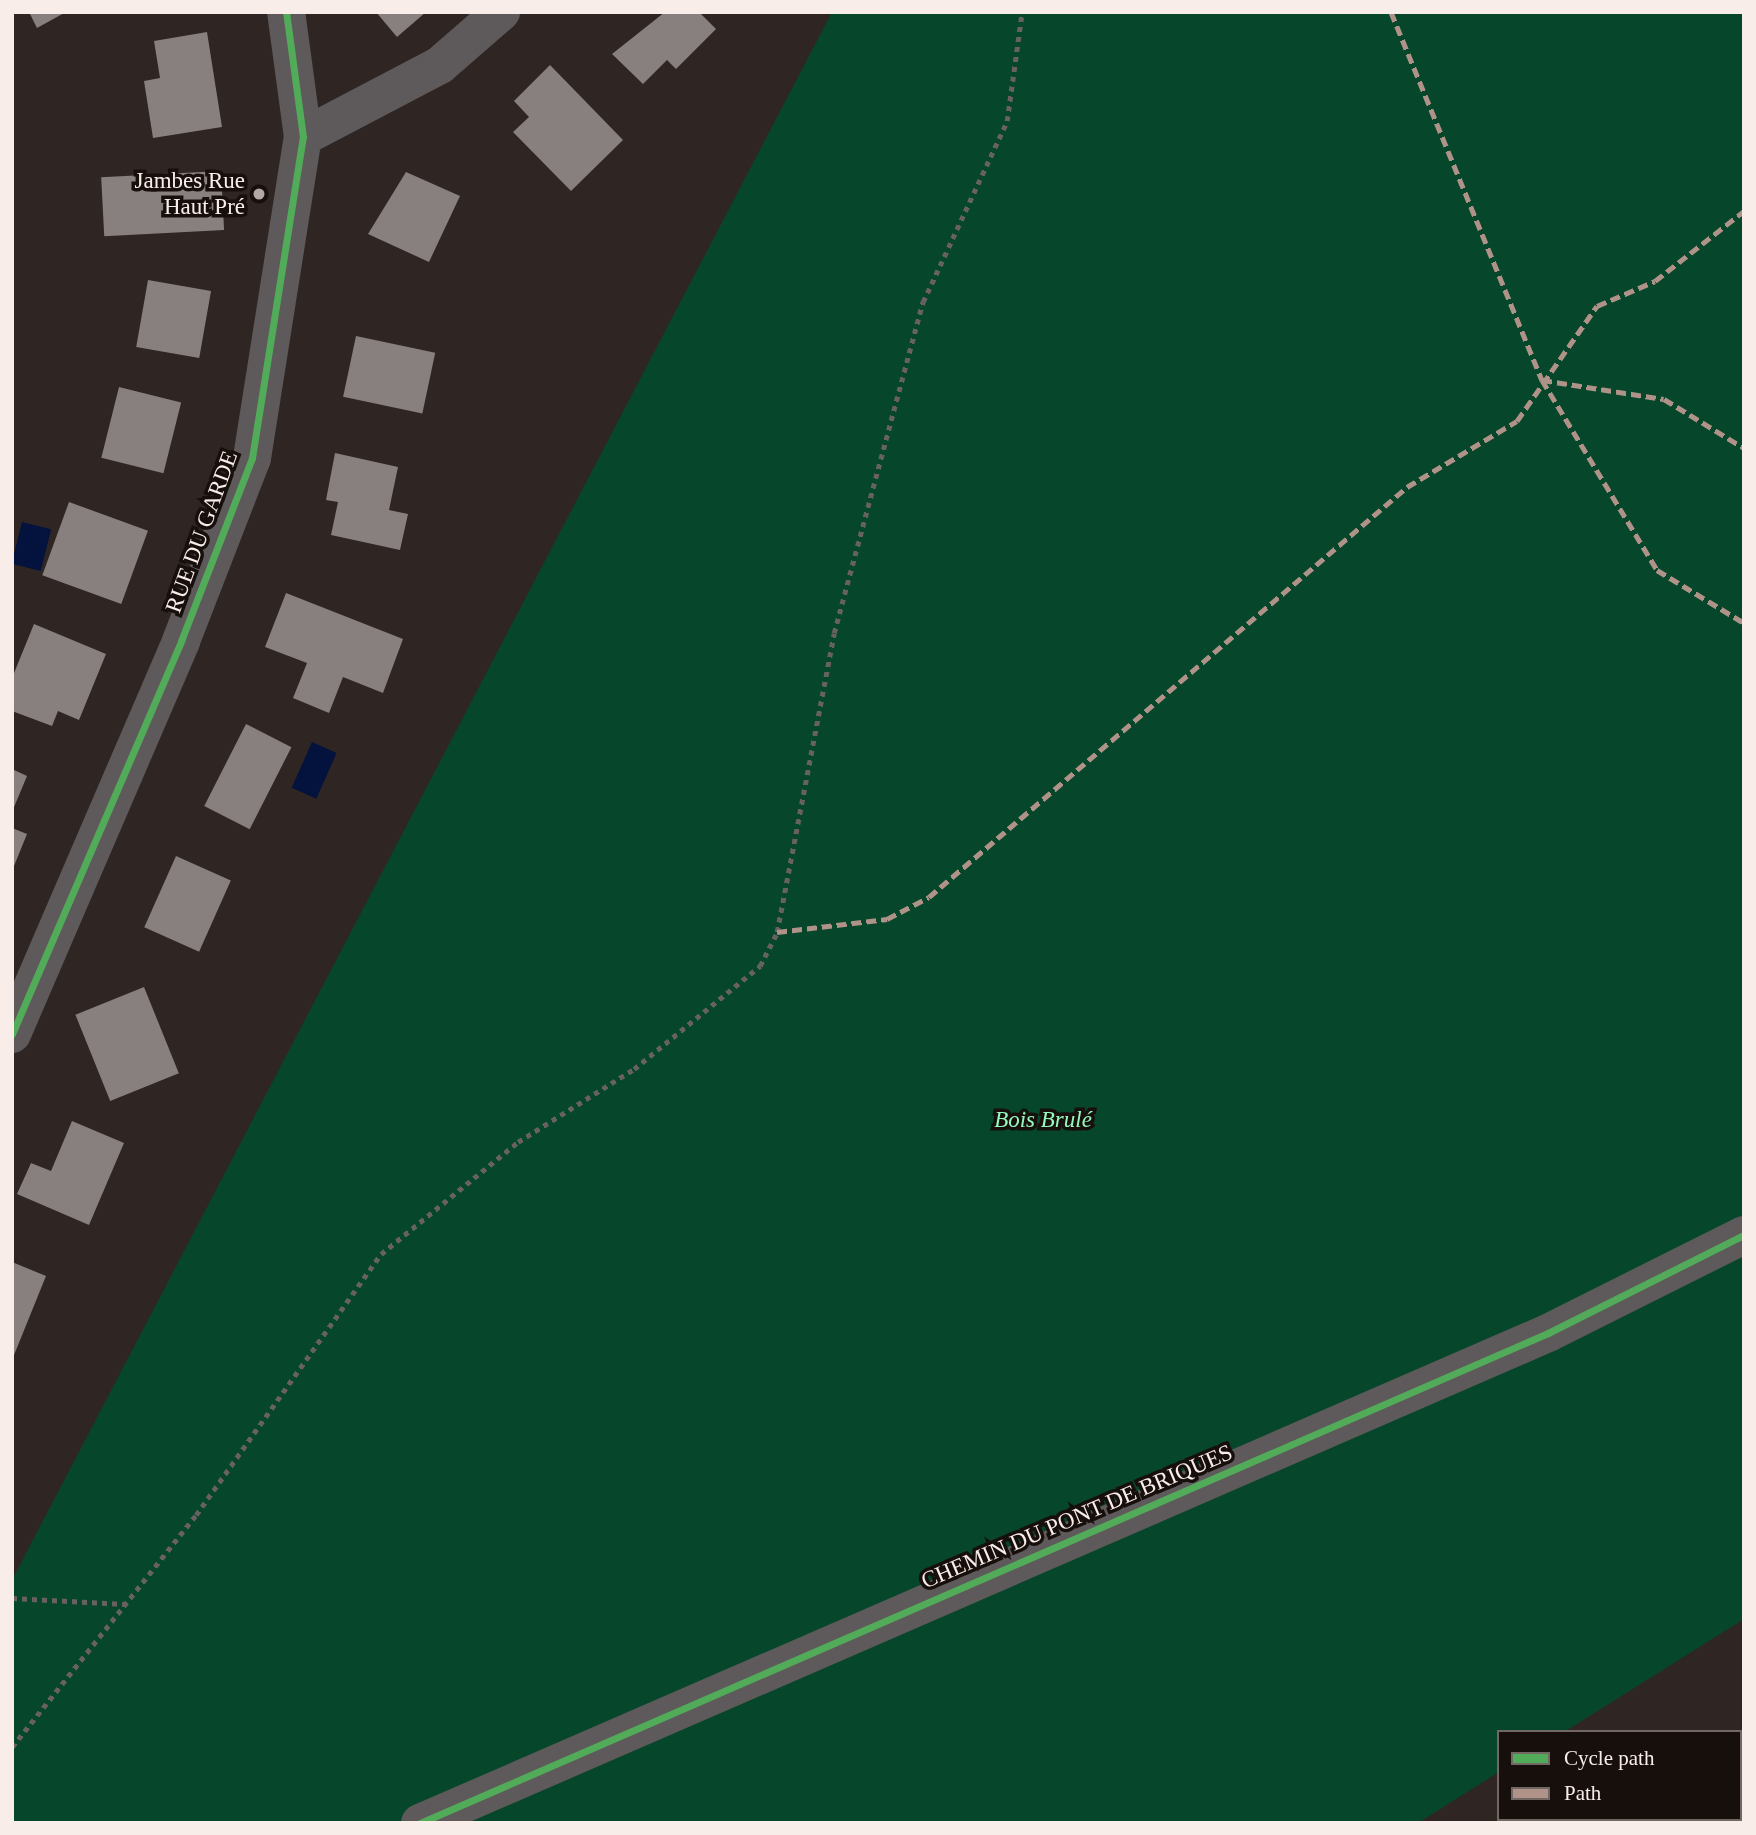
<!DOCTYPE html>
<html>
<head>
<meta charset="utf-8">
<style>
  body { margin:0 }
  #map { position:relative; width:1756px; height:1835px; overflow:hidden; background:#2f2623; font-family:Georgia,serif }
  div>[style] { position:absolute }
  .green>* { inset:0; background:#06462a }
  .water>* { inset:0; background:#04123e; transform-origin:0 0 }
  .building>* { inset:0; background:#887f7f; transform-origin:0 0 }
  .path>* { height:4.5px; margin-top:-2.25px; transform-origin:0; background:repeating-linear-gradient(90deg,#676261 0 5px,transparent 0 10px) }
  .minor>* { height:38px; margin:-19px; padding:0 19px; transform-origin:19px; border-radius:19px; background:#5e595a }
  .rail>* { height:8px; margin-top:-4px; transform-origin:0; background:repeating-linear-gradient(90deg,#170f0c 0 16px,#655f5e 0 32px); box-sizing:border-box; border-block:2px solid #655f5e }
  .quiet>* { height:5px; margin-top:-2.5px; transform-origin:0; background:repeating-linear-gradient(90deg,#af9288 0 10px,transparent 0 15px) }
  .cycleway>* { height:7px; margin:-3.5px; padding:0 3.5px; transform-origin:3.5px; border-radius:3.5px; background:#51ab58 }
  .dots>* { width:19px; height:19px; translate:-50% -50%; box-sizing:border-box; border:4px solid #170f0c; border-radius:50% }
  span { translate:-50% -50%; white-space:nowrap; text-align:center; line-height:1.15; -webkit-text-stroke:7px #170f0c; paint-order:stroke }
  .poi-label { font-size:23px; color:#f9ede9 }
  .right { translate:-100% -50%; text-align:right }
  .street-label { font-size:23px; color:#f9ede9 }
  .park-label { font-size:23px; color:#94fabe; font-style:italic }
  .frame { position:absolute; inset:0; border:14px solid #f9ede9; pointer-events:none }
  .legend { position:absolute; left:1497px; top:1730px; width:245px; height:91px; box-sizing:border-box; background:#170f0c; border:2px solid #716864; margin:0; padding:9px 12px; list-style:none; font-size:21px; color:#f9ede9 }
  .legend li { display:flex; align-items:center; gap:14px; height:35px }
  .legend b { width:35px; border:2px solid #716864 }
</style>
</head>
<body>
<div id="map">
  <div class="green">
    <div style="clip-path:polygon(832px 12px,1744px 12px,1744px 1619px,1564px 1732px,1499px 1732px,1499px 1772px,1418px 1823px,12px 1823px,12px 1580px)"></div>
  </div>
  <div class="water">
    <div style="left:22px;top:522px;width:30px;height:43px;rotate:14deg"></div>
    <div style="left:312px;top:742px;width:27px;height:50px;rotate:24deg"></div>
  </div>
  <div class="building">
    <div style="clip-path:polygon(29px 12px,66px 12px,37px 28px)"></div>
    <div style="clip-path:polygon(376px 12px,426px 12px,397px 37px)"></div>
    <div style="clip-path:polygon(665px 12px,699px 12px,716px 29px,676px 69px,667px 60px,643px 84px,612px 54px)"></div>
    <div style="clip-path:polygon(207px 32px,222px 127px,153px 138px,144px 81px,160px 78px,154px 41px)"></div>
    <div style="clip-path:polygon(550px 65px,623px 140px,571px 191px,513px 132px,529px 117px,514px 101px)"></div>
    <div style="left:221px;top:171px;width:59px;height:120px;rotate:87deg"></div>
    <div style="clip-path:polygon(406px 172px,460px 196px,429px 262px,368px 234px)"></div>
    <div style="left:148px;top:280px;width:64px;height:68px;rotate:10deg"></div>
    <div style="left:356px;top:336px;width:81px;height:62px;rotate:12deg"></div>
    <div style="left:119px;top:387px;width:64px;height:73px;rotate:14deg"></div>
    <div style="clip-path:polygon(335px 453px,398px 467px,389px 510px,408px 514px,400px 550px,331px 535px,338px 502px,326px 500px)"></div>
    <div style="left:69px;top:502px;width:84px;height:78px;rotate:20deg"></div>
    <div style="clip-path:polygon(286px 593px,403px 639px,383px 693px,343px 677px,329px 713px,293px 698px,307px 663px,265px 647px)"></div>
    <div style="clip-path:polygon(34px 624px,106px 654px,79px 720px,58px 711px,52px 726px,12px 711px,12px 678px)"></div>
    <div style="left:246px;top:724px;width:51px;height:92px;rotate:27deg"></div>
    <div style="clip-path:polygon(12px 769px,27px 776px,12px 812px)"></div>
    <div style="clip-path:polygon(12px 828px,27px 834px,12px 871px)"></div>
    <div style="left:176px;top:856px;width:60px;height:78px;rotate:24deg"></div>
    <div style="left:144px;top:987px;width:93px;height:74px;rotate:68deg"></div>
    <div style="clip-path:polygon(72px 1121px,124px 1143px,89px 1225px,17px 1194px,31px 1163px,51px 1171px)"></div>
    <div style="clip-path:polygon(12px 1262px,46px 1276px,12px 1360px)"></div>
  </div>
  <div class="path">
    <div style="left:12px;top:1598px;width:113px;rotate:3deg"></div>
    <div style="left:12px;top:1747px;width:296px;rotate:-51.6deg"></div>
    <div style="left:196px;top:1515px;width:320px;rotate:-54.7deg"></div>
    <div style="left:381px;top:1254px;width:177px;rotate:-39.3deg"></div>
    <div style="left:518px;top:1142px;width:137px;rotate:-32.2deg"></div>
    <div style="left:634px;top:1069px;width:163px;rotate:-39.3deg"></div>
    <div style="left:760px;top:966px;width:38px;rotate:-63deg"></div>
    <div style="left:777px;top:932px;width:304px;rotate:-79.2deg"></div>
    <div style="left:834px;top:633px;width:343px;rotate:-75deg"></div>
    <div style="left:923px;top:302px;width:200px;rotate:-65.1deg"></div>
    <div style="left:1007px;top:121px;width:110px;rotate:-82.2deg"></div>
  </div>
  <div class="minor">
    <div style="left:303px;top:137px;width:155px;rotate:-27.7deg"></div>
    <div style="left:440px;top:65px;width:81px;rotate:-41deg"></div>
    <div style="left:12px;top:1034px;width:428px;rotate:-66.7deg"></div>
    <div style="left:181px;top:641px;width:196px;rotate:-68.8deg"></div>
    <div style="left:252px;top:458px;width:325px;rotate:-81deg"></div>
    <div style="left:303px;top:137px;width:126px;rotate:-97.7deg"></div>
    <div style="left:420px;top:1823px;width:1230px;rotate:-23.48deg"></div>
    <div style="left:1548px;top:1333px;width:219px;rotate:-26.6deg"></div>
  </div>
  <div class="rail">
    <div style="left:1740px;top:1749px;width:4px;rotate:-14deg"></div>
    <div style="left:1740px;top:1773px;width:4px;rotate:-14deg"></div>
    <div style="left:1569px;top:1823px;width:10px;rotate:-24deg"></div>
    <div style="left:1626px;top:1823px;width:9px;rotate:-27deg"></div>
  </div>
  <div class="quiet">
    <div style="left:1391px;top:12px;width:398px;rotate:67.7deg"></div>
    <div style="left:1542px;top:380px;width:222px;rotate:58.8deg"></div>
    <div style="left:1657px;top:570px;width:102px;rotate:31.3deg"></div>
    <div style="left:1542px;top:380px;width:123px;rotate:8.9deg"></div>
    <div style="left:1664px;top:399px;width:94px;rotate:31.5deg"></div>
    <div style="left:777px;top:932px;width:111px;rotate:-6.7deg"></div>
    <div style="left:887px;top:919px;width:47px;rotate:-27.6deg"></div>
    <div style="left:929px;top:897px;width:630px;rotate:-40.62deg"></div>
    <div style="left:1407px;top:487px;width:128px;rotate:-31deg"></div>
    <div style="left:1517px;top:421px;width:140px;rotate:-55.2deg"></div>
    <div style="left:1597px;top:306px;width:63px;rotate:-23.3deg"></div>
    <div style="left:1655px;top:281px;width:113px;rotate:-38.2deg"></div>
  </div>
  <div class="cycleway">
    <div style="left:12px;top:1034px;width:428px;rotate:-66.7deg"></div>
    <div style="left:181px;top:641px;width:196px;rotate:-68.8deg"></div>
    <div style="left:252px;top:458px;width:325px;rotate:-81deg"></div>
    <div style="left:303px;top:137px;width:126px;rotate:-97.7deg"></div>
    <div style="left:420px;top:1823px;width:1230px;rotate:-23.48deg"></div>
    <div style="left:1548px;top:1333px;width:219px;rotate:-26.6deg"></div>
  </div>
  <div class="dots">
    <div style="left:259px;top:194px;background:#b2a7a4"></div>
  </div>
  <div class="poi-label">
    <span class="right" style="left:245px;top:194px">Jambes Rue<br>Haut Pré</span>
  </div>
  <div class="street-label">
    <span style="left:202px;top:532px;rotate:-70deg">RUE DU GARDE</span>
    <span style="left:1077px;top:1517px;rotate:-23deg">CHEMIN DU PONT DE BRIQUES</span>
  </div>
  <div class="park-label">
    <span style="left:1043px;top:1120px">Bois Brulé</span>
  </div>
  <div class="frame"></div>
  <ul class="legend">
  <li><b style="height:9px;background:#51ab58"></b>Cycle path</li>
  <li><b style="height:9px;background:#af9288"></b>Path</li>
  </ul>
</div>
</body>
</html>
